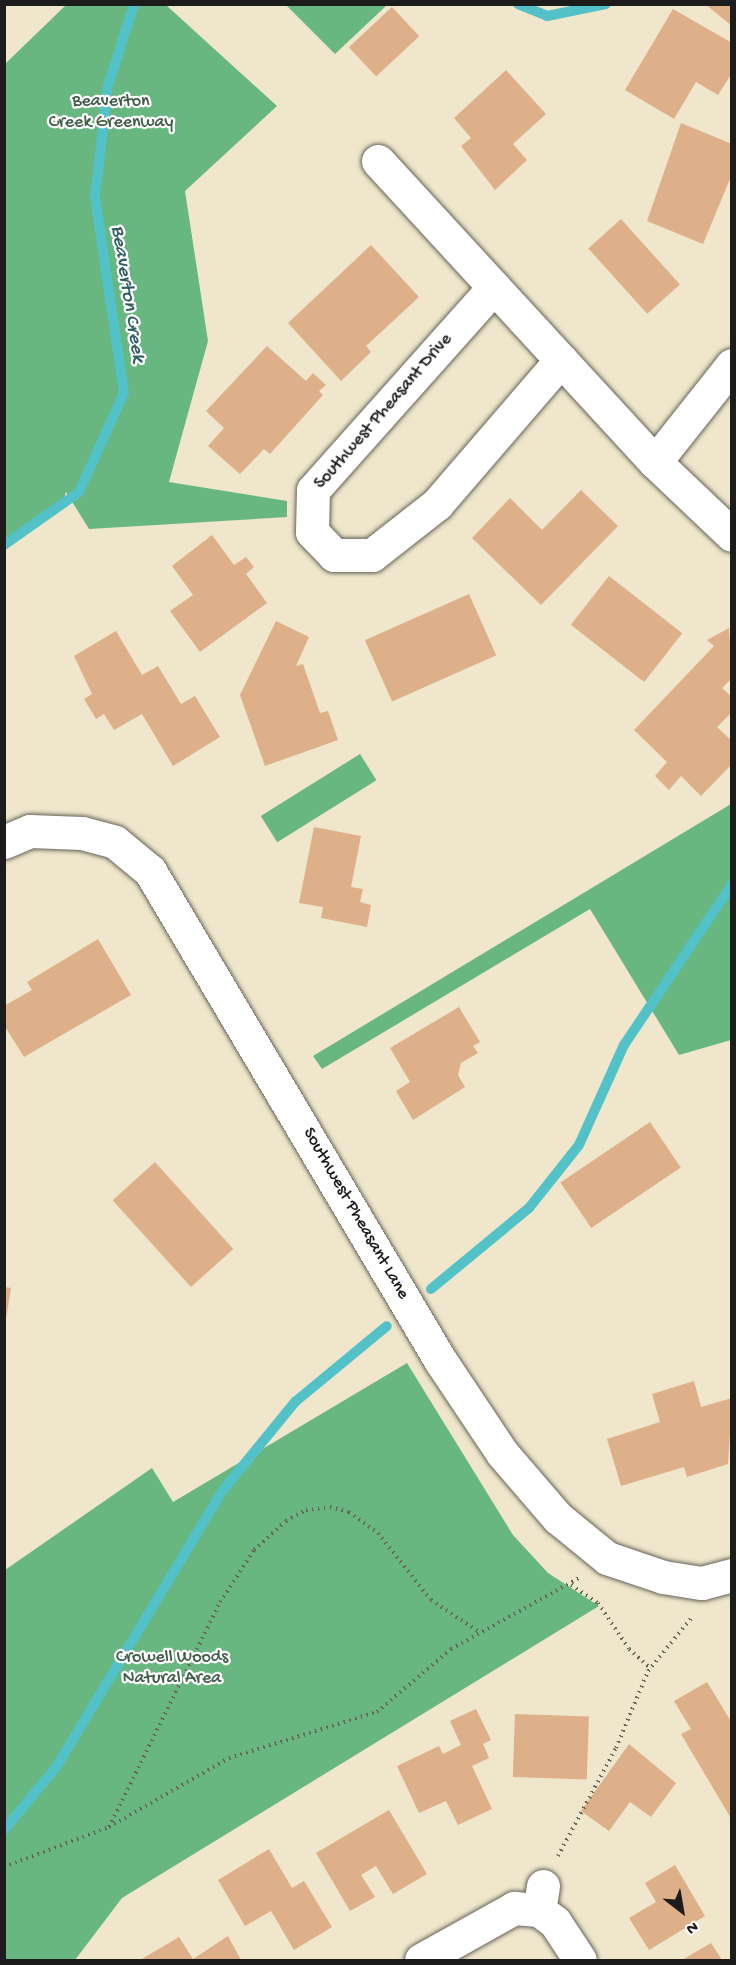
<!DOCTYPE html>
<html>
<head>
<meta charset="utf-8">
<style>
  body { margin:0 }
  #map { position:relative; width:736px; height:1965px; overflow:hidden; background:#efe6cb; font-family:"Gochi Hand",sans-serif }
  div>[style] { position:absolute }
  .forest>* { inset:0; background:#69b780; transform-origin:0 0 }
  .stream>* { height:10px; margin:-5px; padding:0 5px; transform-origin:5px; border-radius:5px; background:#53c1c8 }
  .building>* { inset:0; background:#ddb08a; transform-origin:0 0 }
  .path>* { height:4px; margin-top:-2px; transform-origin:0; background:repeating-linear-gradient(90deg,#666359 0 1.5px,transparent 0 6px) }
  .roads { filter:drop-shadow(0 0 2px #666359) drop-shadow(0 0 2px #666359) }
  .minor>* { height:33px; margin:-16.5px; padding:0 16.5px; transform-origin:16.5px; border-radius:16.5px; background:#fff }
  span { translate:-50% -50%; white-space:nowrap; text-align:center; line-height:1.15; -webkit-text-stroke:4.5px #fff; paint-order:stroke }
  .park-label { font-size:18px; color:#405d47 }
  .street-label { font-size:18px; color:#1c1c1c }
  .water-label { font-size:20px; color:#325e61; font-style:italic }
  .frame { position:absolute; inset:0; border:6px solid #1c1c1c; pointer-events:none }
  .north { position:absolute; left:652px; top:1881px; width:60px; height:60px; -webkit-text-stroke:4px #fff; paint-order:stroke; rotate:149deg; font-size:16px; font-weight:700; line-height:24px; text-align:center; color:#1c1c1c }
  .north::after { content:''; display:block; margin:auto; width:21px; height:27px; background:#1c1c1c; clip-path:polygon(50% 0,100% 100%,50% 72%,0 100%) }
</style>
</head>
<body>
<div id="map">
  <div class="forest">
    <div style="clip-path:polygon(66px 5px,166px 5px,277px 106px,185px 191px,208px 341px,169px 482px,287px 501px,287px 517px,89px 529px,66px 492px,62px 504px,38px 525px,5px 544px,5px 64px)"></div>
    <div style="clip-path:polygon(286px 5px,387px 5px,335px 54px)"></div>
    <div style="left:360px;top:754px;width:31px;height:117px;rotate:58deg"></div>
    <div style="clip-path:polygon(731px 804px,731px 1040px,679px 1055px,590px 909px,322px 1069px,313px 1056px)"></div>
    <div style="clip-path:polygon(407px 1363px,513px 1535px,548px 1573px,599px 1606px,122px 1898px,75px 1960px,5px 1960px,5px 1570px,152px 1468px,173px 1502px)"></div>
  </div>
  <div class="stream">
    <div style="left:518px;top:4px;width:31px;rotate:22deg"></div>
    <div style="left:547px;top:16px;width:60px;rotate:-11.5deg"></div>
    <div style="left:4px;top:545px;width:92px;rotate:-35.2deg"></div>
    <div style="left:79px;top:492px;width:109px;rotate:-65.6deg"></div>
    <div style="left:124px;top:393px;width:199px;rotate:-98.4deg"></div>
    <div style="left:95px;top:196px;width:111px;rotate:-83.3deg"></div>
    <div style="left:108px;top:86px;width:86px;rotate:-72.4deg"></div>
    <div style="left:431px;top:1289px;width:127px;rotate:-39.6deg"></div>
    <div style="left:529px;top:1208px;width:80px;rotate:-51.6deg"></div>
    <div style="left:579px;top:1145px;width:110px;rotate:-65.8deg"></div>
    <div style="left:624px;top:1045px;width:194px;rotate:-56.1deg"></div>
    <div style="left:4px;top:1830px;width:83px;rotate:-50.4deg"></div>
    <div style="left:57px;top:1766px;width:322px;rotate:-59deg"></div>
    <div style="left:223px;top:1490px;width:114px;rotate:-50.7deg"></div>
    <div style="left:295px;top:1402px;width:119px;rotate:-39.6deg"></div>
  </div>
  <div class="building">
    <div style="clip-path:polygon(705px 4px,732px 4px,732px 26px)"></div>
    <div style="left:392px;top:7px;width:40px;height:59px;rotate:47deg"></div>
    <div style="clip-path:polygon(673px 9px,732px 43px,732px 73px,718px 95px,696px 82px,674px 119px,625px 90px)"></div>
    <div style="clip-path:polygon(506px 70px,546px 114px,513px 144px,527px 160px,495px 190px,461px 146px,471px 138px,454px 118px)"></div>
    <div style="clip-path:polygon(681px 123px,732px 144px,732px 174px,703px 244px,647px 221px)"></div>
    <div style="left:621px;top:219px;width:88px;height:44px;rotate:48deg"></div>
    <div style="clip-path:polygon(371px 245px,419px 297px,366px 346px,371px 352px,341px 381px,288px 323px)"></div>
    <div style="clip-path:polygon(267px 346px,306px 381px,313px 373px,326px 385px,319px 391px,323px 395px,270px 454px,264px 449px,240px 474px,208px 446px,224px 428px,206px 411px)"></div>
    <div style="clip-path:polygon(581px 490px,618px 526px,541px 605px,472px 538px,510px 498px,542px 530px)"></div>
    <div style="clip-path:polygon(212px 535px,234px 565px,246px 557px,254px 567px,246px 574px,267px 603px,200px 652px,170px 611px,193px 595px,172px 566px)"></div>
    <div style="left:609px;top:576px;width:93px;height:62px;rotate:38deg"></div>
    <div style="left:469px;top:594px;width:67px;height:114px;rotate:66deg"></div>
    <div style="clip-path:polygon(276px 621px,309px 637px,296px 666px,303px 664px,320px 713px,328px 711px,338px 740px,265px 766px,240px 695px)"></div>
    <div style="clip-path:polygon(729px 628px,732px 678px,722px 688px,732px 697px,732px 712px,717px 727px,732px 741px,732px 764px,701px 796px,681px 776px,669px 790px,655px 776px,667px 762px,634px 730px,714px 646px,707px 640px)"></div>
    <div style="clip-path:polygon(116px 631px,142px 675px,158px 666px,181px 704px,195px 696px,220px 737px,173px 766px,142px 714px,114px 730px,104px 714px,96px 719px,84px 699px,92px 694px,74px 656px)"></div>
    <div style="clip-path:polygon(314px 827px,361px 836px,351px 887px,363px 889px,360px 902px,371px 905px,367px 927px,321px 918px,323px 907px,299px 903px)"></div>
    <div style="clip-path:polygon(98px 939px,131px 995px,24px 1057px,4px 1025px,4px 1006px,32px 990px,27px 982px)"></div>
    <div style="clip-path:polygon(459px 1007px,480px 1042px,473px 1046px,478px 1053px,461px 1063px,458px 1075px,465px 1087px,413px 1120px,396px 1091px,410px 1082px,390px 1048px)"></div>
    <div style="left:650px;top:1122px;width:55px;height:108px;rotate:56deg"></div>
    <div style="left:155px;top:1162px;width:117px;height:57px;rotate:48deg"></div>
    <div style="clip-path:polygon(4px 1287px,11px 1288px,6px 1319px,4px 1319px)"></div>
    <div style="clip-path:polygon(694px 1381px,701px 1407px,732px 1398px,728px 1464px,687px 1477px,684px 1467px,621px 1486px,607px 1439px,660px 1422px,652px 1394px)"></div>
    <div style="clip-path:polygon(707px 1682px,732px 1723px,732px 1820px,681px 1734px,691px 1729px,674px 1701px)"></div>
    <div style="clip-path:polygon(476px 1709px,491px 1740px,483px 1744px,489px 1758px,472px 1766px,492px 1809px,458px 1825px,446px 1801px,419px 1813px,397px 1766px,439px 1746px,443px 1754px,461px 1745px,450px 1721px)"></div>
    <div style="left:515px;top:1714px;width:74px;height:63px;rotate:2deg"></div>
    <div style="clip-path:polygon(629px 1744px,676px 1783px,651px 1817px,630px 1802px,609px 1831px,581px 1811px)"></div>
    <div style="clip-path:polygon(389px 1810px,427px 1874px,393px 1894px,376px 1866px,361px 1875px,375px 1897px,350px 1911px,316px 1853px)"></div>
    <div style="clip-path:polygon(269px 1849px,292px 1888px,304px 1881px,332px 1927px,294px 1950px,271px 1911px,245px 1926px,218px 1880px)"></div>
    <div style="clip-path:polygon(675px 1865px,705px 1916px,649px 1950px,629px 1918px,656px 1902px,645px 1883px)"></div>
    <div style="clip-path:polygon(228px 1936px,241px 1960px,140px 1960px,179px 1937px,193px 1959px)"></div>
    <div style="clip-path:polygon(711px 1943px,722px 1960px,682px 1960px)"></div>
  </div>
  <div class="path">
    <div style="left:571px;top:1585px;width:32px;rotate:34deg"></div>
    <div style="left:598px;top:1603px;width:55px;rotate:56deg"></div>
    <div style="left:629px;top:1649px;width:28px;rotate:42deg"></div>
    <div style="left:109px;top:1827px;width:251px;rotate:-63.7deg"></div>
    <div style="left:220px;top:1602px;width:62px;rotate:-56.8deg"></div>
    <div style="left:254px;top:1550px;width:43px;rotate:-42.2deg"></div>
    <div style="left:286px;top:1521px;width:23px;rotate:-29deg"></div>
    <div style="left:306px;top:1510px;width:24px;rotate:-7deg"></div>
    <div style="left:330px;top:1507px;width:20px;rotate:15deg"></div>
    <div style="left:349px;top:1512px;width:36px;rotate:36deg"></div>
    <div style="left:378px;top:1533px;width:85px;rotate:51.7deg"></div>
    <div style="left:431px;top:1600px;width:56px;rotate:33.4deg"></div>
    <div style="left:558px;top:1856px;width:123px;rotate:-61.8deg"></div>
    <div style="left:616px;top:1748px;width:83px;rotate:-67.4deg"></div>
    <div style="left:648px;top:1671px;width:71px;rotate:-50.7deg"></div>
    <div style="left:4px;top:1867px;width:112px;rotate:-20.9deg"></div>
    <div style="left:109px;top:1827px;width:138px;rotate:-29.9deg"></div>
    <div style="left:229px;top:1758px;width:155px;rotate:-17.3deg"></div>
    <div style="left:377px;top:1712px;width:97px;rotate:-40.4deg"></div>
    <div style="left:451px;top:1649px;width:146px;rotate:-29deg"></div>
  </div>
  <div class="roads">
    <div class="minor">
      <div style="left:378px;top:161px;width:409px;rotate:47.4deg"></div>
      <div style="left:655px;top:462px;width:106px;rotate:43.5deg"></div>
      <div style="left:494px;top:287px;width:272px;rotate:131.7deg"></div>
      <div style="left:313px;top:490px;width:42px;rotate:91.4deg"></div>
      <div style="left:312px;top:532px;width:32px;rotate:46deg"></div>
      <div style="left:334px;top:555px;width:38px"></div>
      <div style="left:372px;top:555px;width:83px;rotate:-38.1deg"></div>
      <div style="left:437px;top:504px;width:190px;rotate:-49.3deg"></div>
      <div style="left:655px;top:462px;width:124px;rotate:-51.6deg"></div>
      <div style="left:4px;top:842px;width:28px;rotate:-23deg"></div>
      <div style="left:30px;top:831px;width:52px;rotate:2.2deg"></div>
      <div style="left:82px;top:833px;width:34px;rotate:15deg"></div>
      <div style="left:115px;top:842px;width:45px;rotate:39.6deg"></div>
      <div style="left:150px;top:871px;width:569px;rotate:59.33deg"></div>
      <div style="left:440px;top:1360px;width:112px;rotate:56.3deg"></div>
      <div style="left:502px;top:1453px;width:86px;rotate:49.3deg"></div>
      <div style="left:558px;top:1518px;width:63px;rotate:39.2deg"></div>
      <div style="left:607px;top:1558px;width:59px;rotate:18.7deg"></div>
      <div style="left:663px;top:1577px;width:39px;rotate:9deg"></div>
      <div style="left:702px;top:1583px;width:31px;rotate:-15deg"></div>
      <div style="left:543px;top:1886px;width:24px;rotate:99deg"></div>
      <div style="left:539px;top:1910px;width:20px;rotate:37deg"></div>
      <div style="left:555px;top:1922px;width:45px;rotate:56.7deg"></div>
      <div style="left:421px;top:1960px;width:107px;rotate:-29.2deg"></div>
      <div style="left:514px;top:1908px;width:25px;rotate:5deg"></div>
    </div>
  </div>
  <div class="park-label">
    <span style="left:111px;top:113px">Beaverton<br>Creek Greenway</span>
    <span style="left:172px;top:1669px">Crowell Woods<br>Natural Area</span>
  </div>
  <div class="street-label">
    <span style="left:384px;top:412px;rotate:-49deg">Southwest Pheasant Drive</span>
    <span style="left:355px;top:1214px;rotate:60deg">Southwest Pheasant Lane</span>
  </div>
  <div class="water-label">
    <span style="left:127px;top:294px;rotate:81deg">Beaverton Creek</span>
  </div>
  <div class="frame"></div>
  <div class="north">N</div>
</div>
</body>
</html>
